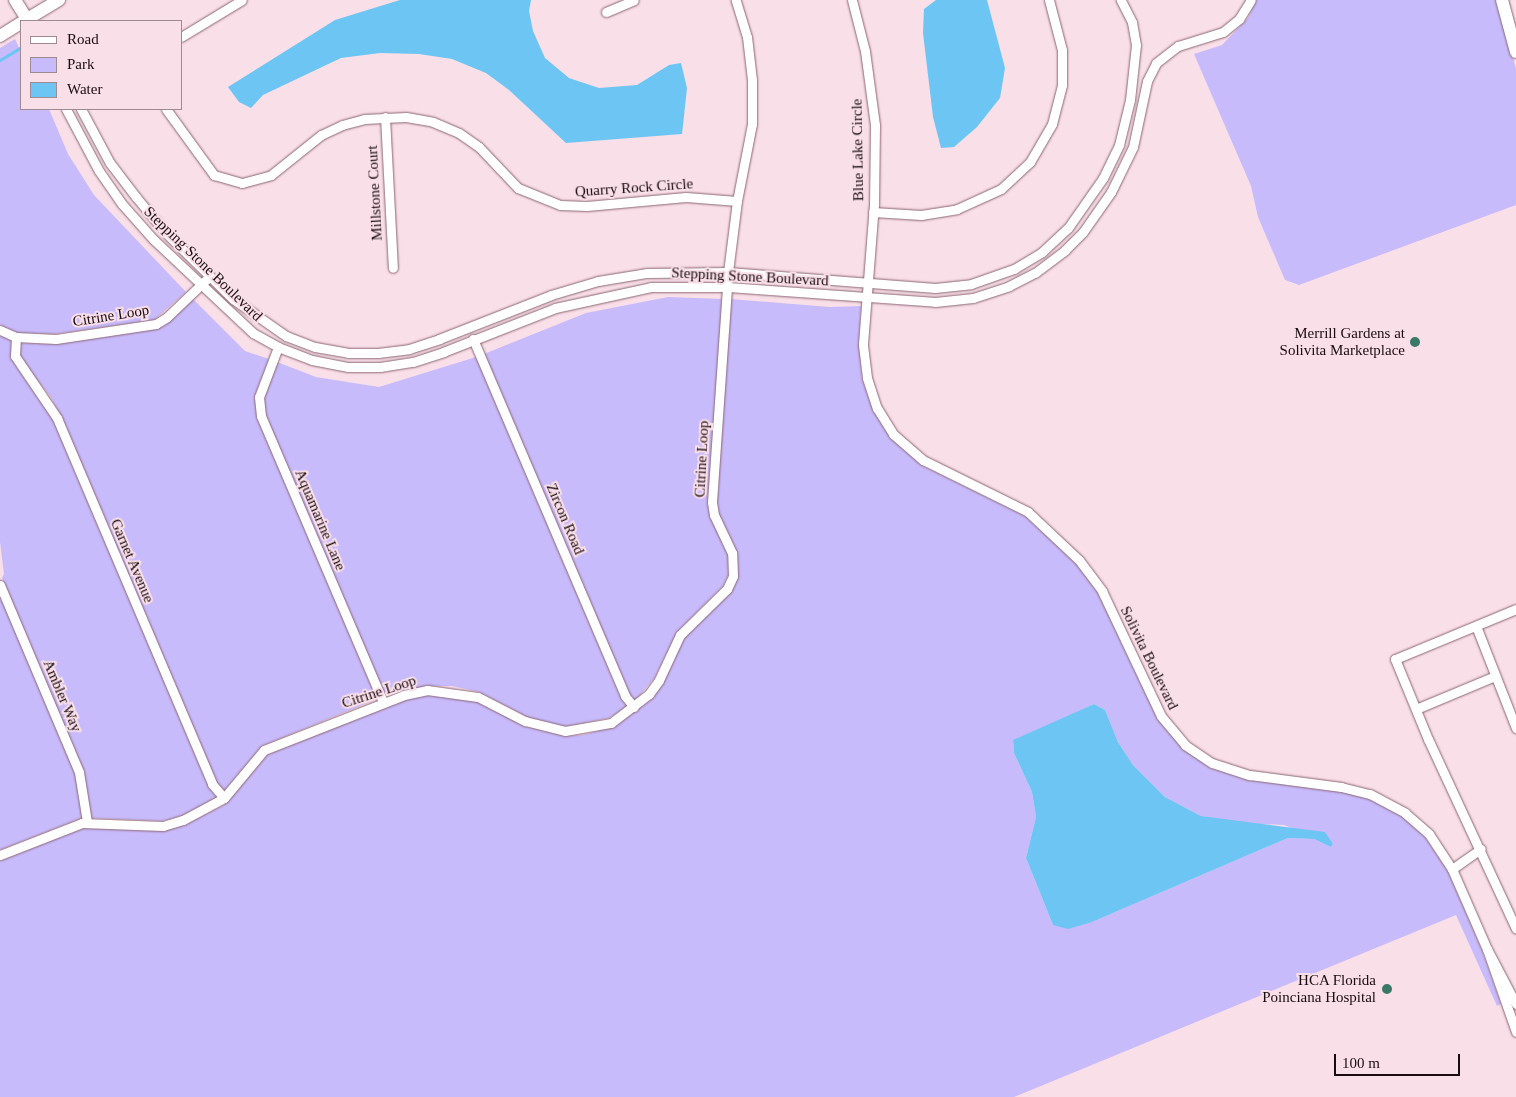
<!DOCTYPE html>
<html>
<head>
<meta charset="utf-8">
<style>
  body { margin:0 }
  #map { position:relative; width:1516px; height:1097px; overflow:hidden; background:#f9dfe8; font-family:"Times New Roman",serif }
  div>[style] { position:absolute }
  .green>* { inset:0; background:#c8bbfc }
  .water>* { inset:0; background:#6dc5f3 }
  .stream>* { height:2.5px; margin:-1.25px; padding:0 1.25px; transform-origin:1.25px; border-radius:1.25px; background:#6dc5f3 }
  .roads { filter:drop-shadow(0 0 1px #8b6574) drop-shadow(0 0 1px #8b6574) }
  .street>* { height:9px; margin:-4.5px; padding:0 4.5px; transform-origin:4.5px; border-radius:4.5px; background:#fff }
  .secondary>* { height:12px; margin:-6px; padding:0 6px; transform-origin:6px; border-radius:6px; background:#fff }
  .dots>* { width:14px; height:14px; translate:-50% -50%; box-sizing:border-box; border:2px solid #f9dfe8; border-radius:50% }
  span { translate:-50% -50%; white-space:nowrap; text-align:center; line-height:1.15; -webkit-text-stroke:4px #f9dfe8; paint-order:stroke }
  .street-label { font-size:15px; color:#190b11 }
  .poi-label { font-size:15px; color:#190b11 }
  .right { translate:-100% -50%; text-align:right }
  .legend { position:absolute; left:20px; top:20px; width:162px; height:90px; box-sizing:border-box; background:#f9dfe8; border:1px solid #9f8a92; margin:0; padding:6px 9px; list-style:none; font-size:15px; color:#190b11 }
  .legend li { display:flex; align-items:center; gap:10px; height:25px }
  .legend b { width:25px; border:1px solid #9f8a92 }
  .scale { position:absolute; left:1334px; top:1054px; width:126px; height:22px; box-sizing:border-box; border:2px solid #190b11; border-top:0; padding-left:6px; font-size:15px; line-height:18px; white-space:nowrap; color:#190b11; -webkit-text-stroke:4px #f9dfe8; paint-order:stroke }
</style>
</head>
<body>
<div id="map">
  <div class="green">
    <div style="clip-path:polygon(1256px 0,1498px 0,1516px 69px,1516px 205px,1299px 285px,1285px 280px,1258px 217px,1251px 186px,1194px 54px,1222px 45px,1248px 18px)"></div>
    <div style="clip-path:polygon(15px 39px,21px 52px,21px 109px,49px 109px,68px 154px,94px 195px,186px 292px,154px 320px,55px 334px,17px 333px,0 325px,0 48px)"></div>
    <div style="clip-path:polygon(668px 297px,723px 299px,708px 502px,728px 554px,729px 574px,723px 586px,677px 632px,655px 677px,635px 701px,629px 694px,484px 354px,586px 313px)"></div>
    <div style="clip-path:polygon(193px 299px,245px 351px,269px 359px,255px 396px,257px 417px,377px 699px,262px 746px,223px 792px,216px 782px,61px 416px,50px 396px,21px 359px,19px 349px,20px 343px,57px 344px,157px 329px)"></div>
    <div style="clip-path:polygon(evenodd,731px 299px,830px 307px,861px 306px,859px 345px,862px 378px,873px 409px,891px 437px,921px 465px,1025px 516px,1076px 563px,1098px 593px,1157px 718px,1183px 749px,1211px 768px,1249px 780px,1341px 791px,1368px 798px,1403px 817px,1426px 838px,1448px 871px,1482px 950px,1501px 1004px,1497px 1006px,1456px 915px,1014px 1097px,0 1097px,0 861px,83px 828px,163px 830px,185px 825px,224px 805px,267px 755px,405px 699px,428px 695px,478px 701px,524px 726px,564px 736px,583px 735px,613px 727px,652px 698px,663px 683px,684px 638px,730px 593px,737px 578px,736px 552px,718px 514px,717px 502px,731px 299px,1094px 704px,1105px 710px,1118px 742px,1133px 765px,1165px 797px,1201px 816px,1240px 823px,1284px 825px,1333px 844px,1331px 847px,1314px 839px,1288px 838px,1092px 922px,1053px 925px,1026px 858px,1036px 817px,1032px 792px,1014px 753px,1013px 741px,1094px 704px)"></div>
    <div style="clip-path:polygon(0 335px,11px 340px,14px 363px,53px 420px,208px 785px,217px 798px,182px 816px,162px 821px,91px 818px,83px 770px,2px 578px,4px 574px,0 542px)"></div>
    <div style="clip-path:polygon(476px 357px,621px 698px,628px 706px,609px 718px,564px 727px,527px 717px,479px 692px,452px 686px,426px 686px,385px 696px,265px 414px,263px 398px,277px 362px,316px 377px,379px 387px)"></div>
    <div style="clip-path:polygon(0 596px,75px 773px,82px 818px,0 850px)"></div>
  </div>
  <div class="water">
    <div style="clip-path:polygon(400px 0,531px 0,529px 11px,533px 31px,545px 58px,569px 78px,599px 88px,637px 85px,669px 65px,681px 63px,687px 88px,682px 134px,566px 143px,509px 90px,486px 73px,452px 59px,419px 54px,380px 53px,341px 58px,263px 95px,251px 108px,239px 102px,228px 87px,335px 20px)"></div>
    <div style="clip-path:polygon(936px 0,987px 0,1005px 68px,1000px 98px,977px 127px,954px 147px,941px 148px,933px 117px,923px 33px,924px 9px)"></div>
    <div style="clip-path:polygon(1094px 704px,1105px 710px,1118px 742px,1133px 765px,1165px 797px,1201px 816px,1325px 832px,1333px 844px,1331px 847px,1314px 839px,1288px 838px,1092px 922px,1068px 929px,1053px 925px,1026px 858px,1036px 817px,1032px 792px,1014px 753px,1013px 740px)"></div>
  </div>
  <div class="stream">
    <div style="left:0;top:60px;width:23px;rotate:-31deg"></div>
  </div>
  <div class="roads">
    <div class="street">
      <div style="left:852px;top:0;width:53px;rotate:75.7deg"></div>
      <div style="left:865px;top:51px;width:75px;rotate:82.3deg"></div>
      <div style="left:875px;top:125px;width:79px;rotate:90.7deg"></div>
      <div style="left:874px;top:204px;width:141px;rotate:94.5deg"></div>
      <div style="left:863px;top:345px;width:33px;rotate:83deg"></div>
      <div style="left:867px;top:378px;width:32px;rotate:72deg"></div>
      <div style="left:877px;top:408px;width:31px;rotate:58deg"></div>
      <div style="left:893px;top:434px;width:40px;rotate:41deg"></div>
      <div style="left:923px;top:460px;width:117px;rotate:26.3deg"></div>
      <div style="left:1028px;top:512px;width:70px;rotate:43.3deg"></div>
      <div style="left:1079px;top:560px;width:39px;rotate:53deg"></div>
      <div style="left:1102px;top:591px;width:138px;rotate:64.7deg"></div>
      <div style="left:1161px;top:716px;width:38px;rotate:50deg"></div>
      <div style="left:1185px;top:745px;width:32px;rotate:34deg"></div>
      <div style="left:1212px;top:763px;width:40px;rotate:18deg"></div>
      <div style="left:1250px;top:775px;width:92px;rotate:7.5deg"></div>
      <div style="left:1341px;top:787px;width:30px;rotate:14deg"></div>
      <div style="left:1370px;top:794px;width:40px;rotate:28deg"></div>
      <div style="left:1405px;top:813px;width:32px;rotate:41deg"></div>
      <div style="left:1429px;top:834px;width:42px;rotate:56.7deg"></div>
      <div style="left:1452px;top:869px;width:87px;rotate:66.4deg"></div>
      <div style="left:606px;top:12px;width:30px;rotate:-23deg"></div>
      <div style="left:181px;top:37px;width:71px;rotate:-31.2deg"></div>
      <div style="left:66px;top:109px;width:70px;rotate:62deg"></div>
      <div style="left:99px;top:171px;width:40px;rotate:55.1deg"></div>
      <div style="left:122px;top:204px;width:48px;rotate:48.4deg"></div>
      <div style="left:154px;top:240px;width:136px;rotate:43.2deg"></div>
      <div style="left:253px;top:333px;width:29px;rotate:29deg"></div>
      <div style="left:278px;top:347px;width:36px;rotate:21deg"></div>
      <div style="left:312px;top:360px;width:37px;rotate:11deg"></div>
      <div style="left:348px;top:367px;width:32px"></div>
      <div style="left:380px;top:367px;width:33px;rotate:-9deg"></div>
      <div style="left:413px;top:362px;width:32px;rotate:-18deg"></div>
      <div style="left:443px;top:352px;width:120px;rotate:-21.4deg"></div>
      <div style="left:555px;top:308px;width:98px;rotate:-12.3deg"></div>
      <div style="left:651px;top:287px;width:77px"></div>
      <div style="left:728px;top:287px;width:208px;rotate:4.1deg"></div>
      <div style="left:935px;top:302px;width:38px;rotate:-6deg"></div>
      <div style="left:973px;top:298px;width:38px;rotate:-18deg"></div>
      <div style="left:1009px;top:286px;width:29px;rotate:-27deg"></div>
      <div style="left:1035px;top:273px;width:38px;rotate:-37deg"></div>
      <div style="left:1065px;top:250px;width:25px;rotate:-45deg"></div>
      <div style="left:1083px;top:232px;width:49px;rotate:-55deg"></div>
      <div style="left:1111px;top:192px;width:50px;rotate:-63.9deg"></div>
      <div style="left:1133px;top:147px;width:67px;rotate:-78deg"></div>
      <div style="left:1147px;top:81px;width:20px;rotate:-63deg"></div>
      <div style="left:1156px;top:63px;width:28px;rotate:-38deg"></div>
      <div style="left:1178px;top:46px;width:47px;rotate:-17.3deg"></div>
      <div style="left:1223px;top:32px;width:21px;rotate:-39deg"></div>
      <div style="left:1239px;top:19px;width:22px;rotate:-58deg"></div>
      <div style="left:81px;top:109px;width:61px;rotate:61.8deg"></div>
      <div style="left:110px;top:163px;width:43px;rotate:52.6deg"></div>
      <div style="left:136px;top:197px;width:45px;rotate:50.4deg"></div>
      <div style="left:165px;top:232px;width:95px;rotate:44.6deg"></div>
      <div style="left:233px;top:299px;width:65px;rotate:34.9deg"></div>
      <div style="left:286px;top:336px;width:31px;rotate:21deg"></div>
      <div style="left:315px;top:347px;width:34px;rotate:10deg"></div>
      <div style="left:348px;top:353px;width:30px"></div>
      <div style="left:378px;top:353px;width:31px;rotate:-7deg"></div>
      <div style="left:409px;top:349px;width:32px;rotate:-18deg"></div>
      <div style="left:439px;top:339px;width:120px;rotate:-21.4deg"></div>
      <div style="left:551px;top:295px;width:49px;rotate:-16.6deg"></div>
      <div style="left:598px;top:281px;width:50px;rotate:-9.3deg"></div>
      <div style="left:647px;top:273px;width:81px;rotate:-0.7deg"></div>
      <div style="left:728px;top:272px;width:208px;rotate:4.4deg"></div>
      <div style="left:935px;top:288px;width:36px;rotate:-6deg"></div>
      <div style="left:971px;top:284px;width:46px;rotate:-19.2deg"></div>
      <div style="left:1014px;top:269px;width:33px;rotate:-31deg"></div>
      <div style="left:1042px;top:252px;width:35px;rotate:-43deg"></div>
      <div style="left:1068px;top:228px;width:61px;rotate:-55deg"></div>
      <div style="left:1103px;top:178px;width:37px;rotate:-64deg"></div>
      <div style="left:1119px;top:145px;width:46px;rotate:-76.3deg"></div>
      <div style="left:1130px;top:100px;width:55px;rotate:-83.8deg"></div>
      <div style="left:1136px;top:45px;width:23px;rotate:-100deg"></div>
      <div style="left:1132px;top:22px;width:25px;rotate:-117deg"></div>
      <div style="left:166px;top:109px;width:82px;rotate:54deg"></div>
      <div style="left:214px;top:175px;width:29px;rotate:16deg"></div>
      <div style="left:242px;top:183px;width:30px;rotate:-15deg"></div>
      <div style="left:271px;top:175px;width:64px;rotate:-38.7deg"></div>
      <div style="left:321px;top:135px;width:23px;rotate:-25deg"></div>
      <div style="left:342px;top:125px;width:23px;rotate:-15deg"></div>
      <div style="left:364px;top:119px;width:42px;rotate:-2.7deg"></div>
      <div style="left:406px;top:117px;width:27px;rotate:10deg"></div>
      <div style="left:433px;top:122px;width:28px;rotate:23deg"></div>
      <div style="left:459px;top:133px;width:24px;rotate:35deg"></div>
      <div style="left:479px;top:147px;width:57px;rotate:46.4deg"></div>
      <div style="left:518px;top:188px;width:45px;rotate:22deg"></div>
      <div style="left:560px;top:205px;width:27px;rotate:2deg"></div>
      <div style="left:587px;top:206px;width:99px;rotate:-5.2deg"></div>
      <div style="left:686px;top:197px;width:51px;rotate:4.5deg"></div>
      <div style="left:385px;top:117px;width:151px;rotate:87deg"></div>
      <div style="left:873px;top:212px;width:48px;rotate:3.6deg"></div>
      <div style="left:921px;top:215px;width:36px;rotate:-9deg"></div>
      <div style="left:957px;top:209px;width:48px;rotate:-24.4deg"></div>
      <div style="left:1001px;top:189px;width:40px;rotate:-43deg"></div>
      <div style="left:1030px;top:162px;width:44px;rotate:-59.9deg"></div>
      <div style="left:1052px;top:124px;width:40px;rotate:-75.6deg"></div>
      <div style="left:1062px;top:85px;width:35px;rotate:-90deg"></div>
      <div style="left:1062px;top:50px;width:52px;rotate:-104.6deg"></div>
      <div style="left:0;top:330px;width:17px;rotate:24deg"></div>
      <div style="left:16px;top:337px;width:40px;rotate:2.9deg"></div>
      <div style="left:56px;top:339px;width:101px;rotate:-8.5deg"></div>
      <div style="left:156px;top:324px;width:13px;rotate:-32deg"></div>
      <div style="left:167px;top:317px;width:59px;rotate:-43.6deg"></div>
      <div style="left:16px;top:337px;width:19px;rotate:93deg"></div>
      <div style="left:15px;top:356px;width:75px;rotate:55.9deg"></div>
      <div style="left:57px;top:418px;width:397px;rotate:67deg"></div>
      <div style="left:212px;top:784px;width:18px;rotate:49deg"></div>
      <div style="left:473px;top:339px;width:388px;rotate:66.9deg"></div>
      <div style="left:625px;top:696px;width:14px;rotate:51deg"></div>
      <div style="left:278px;top:347px;width:53px;rotate:110.8deg"></div>
      <div style="left:259px;top:397px;width:19px;rotate:84deg"></div>
      <div style="left:261px;top:416px;width:311px;rotate:66.9deg"></div>
      <div style="left:0;top:585px;width:203px;rotate:67.1deg"></div>
      <div style="left:79px;top:772px;width:51px;rotate:80.9deg"></div>
      <div style="left:1516px;top:609px;width:131px;rotate:157.5deg"></div>
      <div style="left:1395px;top:659px;width:87px;rotate:67.6deg"></div>
      <div style="left:1428px;top:739px;width:209px;rotate:65.1deg"></div>
      <div style="left:1476px;top:626px;width:110px;rotate:68.6deg"></div>
      <div style="left:1416px;top:709px;width:86px;rotate:-22.7deg"></div>
      <div style="left:0;top:855px;width:88px;rotate:-21.3deg"></div>
      <div style="left:82px;top:823px;width:81px;rotate:2.1deg"></div>
      <div style="left:163px;top:826px;width:21px;rotate:-17deg"></div>
      <div style="left:183px;top:820px;width:47px;rotate:-28.2deg"></div>
      <div style="left:224px;top:798px;width:62px;rotate:-50.2deg"></div>
      <div style="left:264px;top:750px;width:150px;rotate:-21.4deg"></div>
      <div style="left:404px;top:695px;width:24px;rotate:-12deg"></div>
      <div style="left:427px;top:690px;width:51px;rotate:7.8deg"></div>
      <div style="left:478px;top:697px;width:53px;rotate:27.1deg"></div>
      <div style="left:525px;top:721px;width:41px;rotate:14deg"></div>
      <div style="left:565px;top:731px;width:47px;rotate:-9.9deg"></div>
      <div style="left:611px;top:723px;width:48px;rotate:-37.3deg"></div>
      <div style="left:649px;top:694px;width:17px;rotate:-54deg"></div>
      <div style="left:659px;top:680px;width:50px;rotate:-65deg"></div>
      <div style="left:680px;top:635px;width:66px;rotate:-44.4deg"></div>
      <div style="left:727px;top:589px;width:14px;rotate:-65deg"></div>
      <div style="left:733px;top:576px;width:23px;rotate:-92deg"></div>
      <div style="left:732px;top:553px;width:42px;rotate:-115.3deg"></div>
      <div style="left:714px;top:515px;width:13px;rotate:-99deg"></div>
      <div style="left:712px;top:502px;width:231px;rotate:-86deg"></div>
      <div style="left:728px;top:272px;width:72px;rotate:-82.8deg"></div>
      <div style="left:737px;top:201px;width:78px;rotate:-79deg"></div>
      <div style="left:752px;top:124px;width:44px;rotate:-90deg"></div>
      <div style="left:752px;top:80px;width:43px;rotate:-96.6deg"></div>
      <div style="left:747px;top:37px;width:39px;rotate:-107deg"></div>
      <div style="left:1452px;top:869px;width:35px;rotate:-35deg"></div>
      <div style="left:1516px;top:1004px;width:62px;rotate:-117.8deg"></div>
      <div style="left:1487px;top:949px;width:88px;rotate:70.7deg"></div>
    </div>
    <div class="secondary">
      <div style="left:15px;top:0;width:22px;rotate:58deg"></div>
      <div style="left:1502px;top:0;width:54px;rotate:74.9deg"></div>
      <div style="left:24px;top:21px;width:41px;rotate:-31deg"></div>
      <div style="left:0;top:36px;width:25px;rotate:-32deg"></div>
    </div>
  </div>
  <div class="dots">
    <div style="left:1415px;top:342px;background:#397968"></div>
    <div style="left:1387px;top:989px;background:#397968"></div>
  </div>
  <div class="street-label">
    <span style="left:858px;top:150px;rotate:-91deg">Blue Lake Circle</span>
    <span style="left:634px;top:188px;rotate:-4deg">Quarry Rock Circle</span>
    <span style="left:375px;top:193px;rotate:-93deg">Millstone Court</span>
    <span style="left:203px;top:264px;rotate:44deg">Stepping Stone Boulevard</span>
    <span style="left:750px;top:277px;rotate:3deg">Stepping Stone Boulevard</span>
    <span style="left:111px;top:316px;rotate:-9deg">Citrine Loop</span>
    <span style="left:702px;top:459px;rotate:-87deg">Citrine Loop</span>
    <span style="left:565px;top:519px;rotate:67deg">Zircon Road</span>
    <span style="left:320px;top:520px;rotate:67deg">Aquamarine Lane</span>
    <span style="left:132px;top:561px;rotate:67deg">Garnet Avenue</span>
    <span style="left:1149px;top:658px;rotate:64deg">Solivita Boulevard</span>
    <span style="left:379px;top:692px;rotate:-18deg">Citrine Loop</span>
    <span style="left:62px;top:696px;rotate:67deg">Ambler Way</span>
  </div>
  <div class="poi-label">
    <span class="right" style="left:1405px;top:342px">Merrill Gardens at<br>Solivita Marketplace</span>
    <span class="right" style="left:1376px;top:989px">HCA Florida<br>Poinciana Hospital</span>
  </div>
  <ul class="legend">
  <li><b style="height:6px;background:#fff"></b>Road</li>
  <li><b style="height:14px;background:#c8bbfc"></b>Park</li>
  <li><b style="height:14px;background:#6dc5f3"></b>Water</li>
  </ul>
  <div class="scale">100 m</div>
</div>
</body>
</html>
